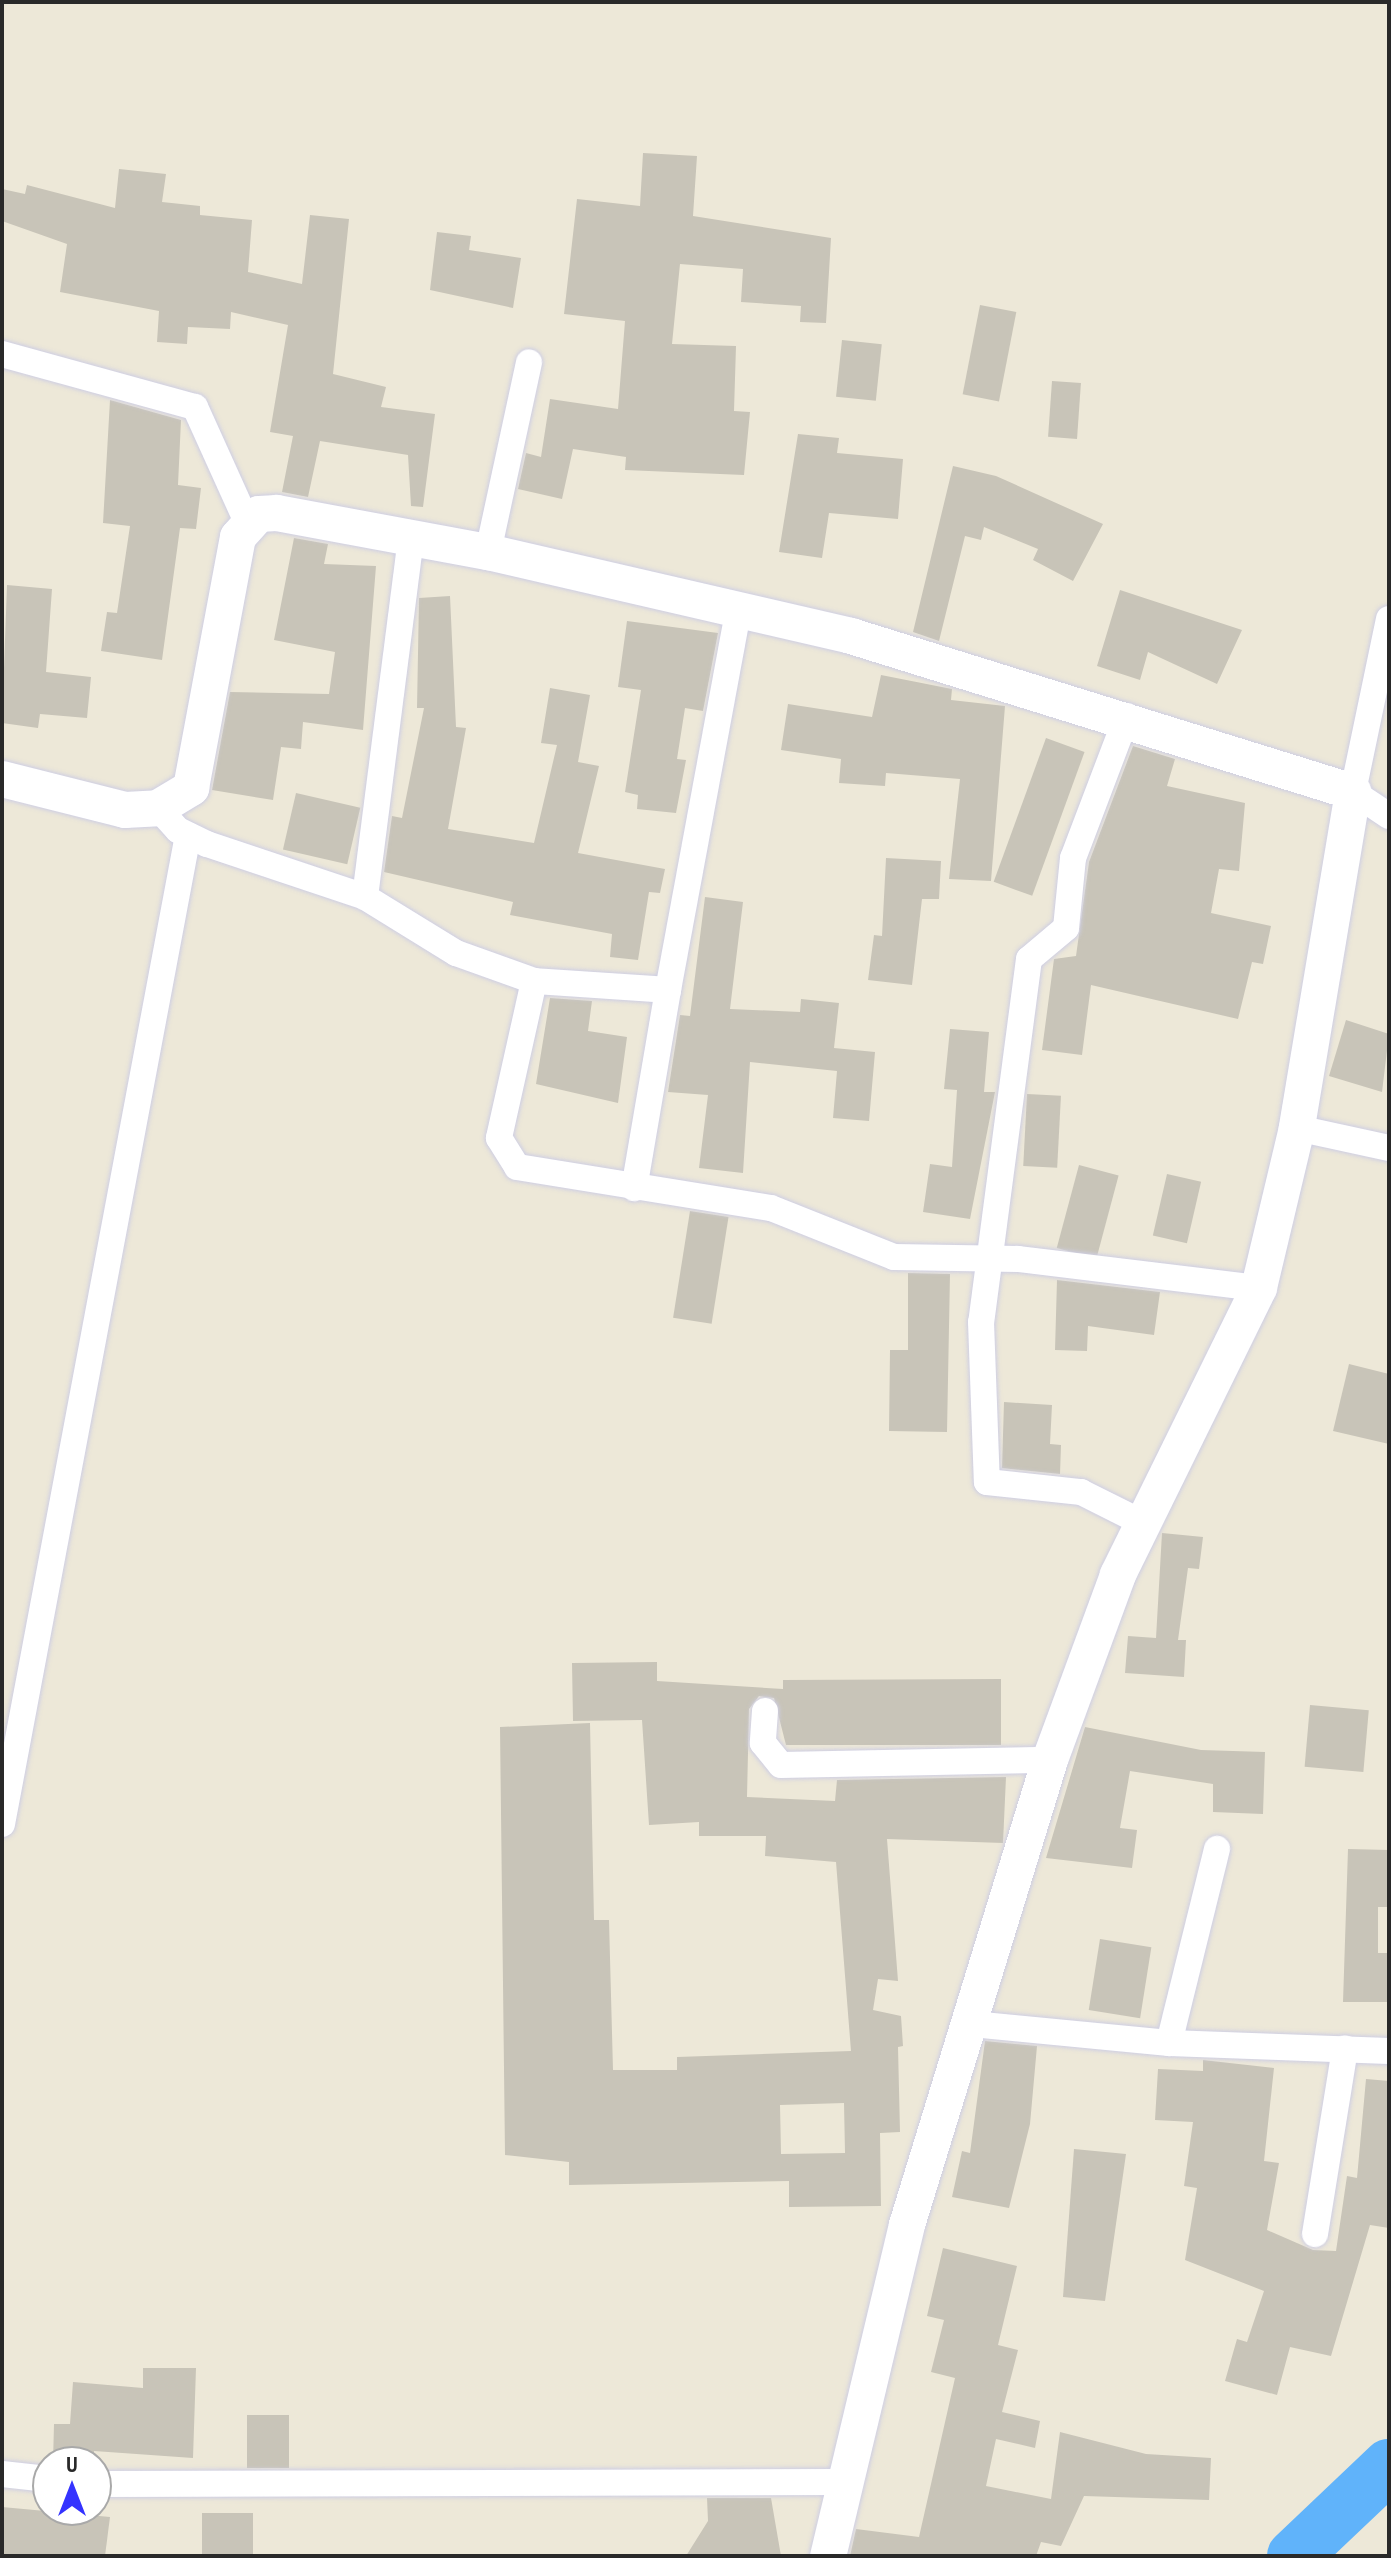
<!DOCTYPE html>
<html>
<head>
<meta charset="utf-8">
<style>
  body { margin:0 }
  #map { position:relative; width:1391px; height:2558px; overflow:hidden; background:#ede8d8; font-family:"PT Sans Narrow",sans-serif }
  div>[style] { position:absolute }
  .river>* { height:54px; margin:-27px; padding:0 27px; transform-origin:27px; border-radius:27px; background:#60b3fa }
  .building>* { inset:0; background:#c8c4b8; transform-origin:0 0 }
  .roads { filter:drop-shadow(0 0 2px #cecee3) drop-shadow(0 0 2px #cecee3) }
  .street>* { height:26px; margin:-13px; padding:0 13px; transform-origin:13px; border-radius:13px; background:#fff }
  .secondary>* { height:36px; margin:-18px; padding:0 18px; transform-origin:18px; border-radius:18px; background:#fff }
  span { translate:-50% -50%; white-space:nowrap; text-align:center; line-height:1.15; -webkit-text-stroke:6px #fff; paint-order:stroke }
  .frame { position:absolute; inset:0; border:4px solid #292929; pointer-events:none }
  .north { position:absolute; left:32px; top:2446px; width:80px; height:80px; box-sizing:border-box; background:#fff; border:2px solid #a9a9a9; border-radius:50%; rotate:0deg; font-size:22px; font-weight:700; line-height:32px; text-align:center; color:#292929 }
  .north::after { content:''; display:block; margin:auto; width:28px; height:36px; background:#3533ff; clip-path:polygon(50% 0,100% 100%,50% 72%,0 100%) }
</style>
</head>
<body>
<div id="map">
  <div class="river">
    <div style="left:1294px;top:2556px;width:131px;rotate:-43.5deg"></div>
  </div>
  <div class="building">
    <div style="clip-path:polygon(643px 153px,697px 156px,693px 216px,831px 238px,826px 323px,800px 322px,801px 306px,741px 302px,743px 269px,680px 264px,672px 344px,736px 346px,734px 411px,750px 412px,744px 475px,625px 470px,626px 457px,573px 449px,562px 499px,518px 489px,526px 453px,541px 457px,550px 399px,618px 409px,625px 321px,564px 314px,577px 199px,640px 206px)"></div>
    <div style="clip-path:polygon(119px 169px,166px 174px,162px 202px,200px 206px,200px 215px,252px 220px,248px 272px,302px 284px,310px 215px,349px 219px,333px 374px,386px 387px,381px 407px,435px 414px,423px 507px,411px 506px,408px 455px,320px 441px,308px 497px,282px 492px,293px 436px,270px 432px,288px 325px,231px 312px,230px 329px,188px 327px,187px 344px,157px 342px,159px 311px,60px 292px,67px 244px,2px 221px,2px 189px,25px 194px,27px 185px,115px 208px)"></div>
    <div style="clip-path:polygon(437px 232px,471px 236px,469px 250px,521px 258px,513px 308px,430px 290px)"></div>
    <div style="left:980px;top:305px;width:37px;height:91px;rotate:11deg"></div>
    <div style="left:842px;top:340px;width:40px;height:57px;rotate:6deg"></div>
    <div style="left:1052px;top:381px;width:29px;height:56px;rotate:4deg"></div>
    <div style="clip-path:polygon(110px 400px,181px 420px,178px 485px,201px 488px,196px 529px,180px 528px,162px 660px,101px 651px,107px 612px,117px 613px,130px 526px,103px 523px)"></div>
    <div style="clip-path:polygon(798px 434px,839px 438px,837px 453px,903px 459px,898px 519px,829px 513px,822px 558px,779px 552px)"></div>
    <div style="clip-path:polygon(953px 466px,996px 476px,1103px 524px,1073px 581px,1033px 560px,1038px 549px,984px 527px,981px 540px,965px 536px,939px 641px,913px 632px)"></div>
    <div style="clip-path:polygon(294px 538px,328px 544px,324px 564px,376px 566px,363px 730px,303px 722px,301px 749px,281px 747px,273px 800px,212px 790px,230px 692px,329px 694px,335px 652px,274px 640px)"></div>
    <div style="clip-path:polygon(7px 585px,52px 589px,46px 672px,91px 677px,87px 718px,40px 714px,38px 728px,2px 723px)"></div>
    <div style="clip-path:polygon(1120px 590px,1242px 630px,1217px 684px,1148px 652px,1140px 680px,1097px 666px)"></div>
    <div style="clip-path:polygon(450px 596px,456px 727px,466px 728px,448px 829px,534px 843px,557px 745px,541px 743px,550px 688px,590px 695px,578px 762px,599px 766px,578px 853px,665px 869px,660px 893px,649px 892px,638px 960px,610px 957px,612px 934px,510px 915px,513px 902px,384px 872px,392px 816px,402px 818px,424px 708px,417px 708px,419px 598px)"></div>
    <div style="clip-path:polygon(627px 621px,718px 633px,703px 711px,685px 708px,677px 759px,686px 760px,676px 813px,637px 809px,638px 795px,625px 792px,641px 690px,618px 687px)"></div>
    <div style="clip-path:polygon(881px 675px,952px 689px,951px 700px,1005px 706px,991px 881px,949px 879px,960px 779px,886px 773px,885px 786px,839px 783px,841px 759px,781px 750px,788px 704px,872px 717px)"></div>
    <div style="left:1046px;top:738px;width:41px;height:153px;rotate:20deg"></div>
    <div style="clip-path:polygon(1133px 746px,1175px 759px,1167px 786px,1245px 803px,1239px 871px,1219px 869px,1211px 913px,1271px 926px,1263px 964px,1252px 962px,1238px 1019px,1091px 985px,1082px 1055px,1042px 1050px,1054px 959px,1076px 956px,1089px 862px)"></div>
    <div style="left:296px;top:793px;width:66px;height:58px;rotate:13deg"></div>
    <div style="clip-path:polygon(886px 858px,941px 861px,939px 899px,922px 899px,912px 985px,868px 980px,874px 935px,882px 936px)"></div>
    <div style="clip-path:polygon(705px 897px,743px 902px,730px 1009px,800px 1012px,801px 999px,839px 1003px,834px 1048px,875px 1052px,869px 1121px,833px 1118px,837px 1071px,750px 1062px,743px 1173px,699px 1168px,708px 1095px,668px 1092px,680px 1015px,690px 1016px)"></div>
    <div style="clip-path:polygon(550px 998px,592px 1001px,588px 1031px,627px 1037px,618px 1103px,536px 1084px)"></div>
    <div style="clip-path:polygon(1346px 1020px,1389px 1034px,1382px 1092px,1329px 1076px)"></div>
    <div style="clip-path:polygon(950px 1029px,989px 1032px,984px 1092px,995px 1092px,970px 1219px,923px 1212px,930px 1164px,952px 1167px,957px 1090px,944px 1089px)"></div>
    <div style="left:1027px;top:1094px;width:34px;height:72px;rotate:3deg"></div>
    <div style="left:1079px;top:1165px;width:41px;height:86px;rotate:15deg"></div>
    <div style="left:1167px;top:1174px;width:35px;height:63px;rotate:13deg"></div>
    <div style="left:690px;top:1211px;width:39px;height:108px;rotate:9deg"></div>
    <div style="clip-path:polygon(908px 1273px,950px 1274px,947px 1432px,889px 1431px,890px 1350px,908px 1350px)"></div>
    <div style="clip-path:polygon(1057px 1280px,1160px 1292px,1154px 1335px,1088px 1326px,1087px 1351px,1055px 1350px)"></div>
    <div style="clip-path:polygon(1349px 1364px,1389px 1374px,1389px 1444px,1333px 1431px)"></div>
    <div style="clip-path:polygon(1004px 1402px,1052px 1405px,1050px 1444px,1061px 1445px,1060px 1474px,1002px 1468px)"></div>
    <div style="clip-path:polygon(1162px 1533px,1203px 1537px,1199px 1569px,1188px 1568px,1178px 1640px,1186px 1640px,1184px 1677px,1125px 1673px,1128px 1636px,1156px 1638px)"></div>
    <div style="clip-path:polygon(evenodd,657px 1662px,657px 1681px,783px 1689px,783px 1680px,1001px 1679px,1001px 1745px,786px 1745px,774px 1698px,759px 1696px,749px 1709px,747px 1797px,835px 1801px,837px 1780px,1006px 1777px,1003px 1843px,887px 1839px,898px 1981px,878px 1979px,873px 2010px,901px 2016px,903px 2046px,898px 2047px,900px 2132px,880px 2133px,881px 2206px,789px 2207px,789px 2181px,569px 2185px,569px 2162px,505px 2155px,500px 1727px,590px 1723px,594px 1920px,609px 1920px,613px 2070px,677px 2070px,677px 2057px,851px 2051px,836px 1862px,765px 1856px,766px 1836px,699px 1836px,699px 1822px,649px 1825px,642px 1720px,573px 1721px,572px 1663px,657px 1662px,844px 2103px,845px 2153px,781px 2154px,780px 2105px,844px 2103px)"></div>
    <div style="left:1310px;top:1705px;width:59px;height:62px;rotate:5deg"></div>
    <div style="clip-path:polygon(1085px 1727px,1201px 1750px,1265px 1752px,1263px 1814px,1213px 1812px,1213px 1784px,1130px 1771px,1120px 1828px,1137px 1830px,1132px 1868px,1046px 1858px)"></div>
    <div style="clip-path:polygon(1348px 1849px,1389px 1850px,1389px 1907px,1378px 1907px,1378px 1953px,1389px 1953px,1389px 2002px,1343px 2002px)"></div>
    <div style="left:1100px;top:1939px;width:52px;height:72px;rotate:9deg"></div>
    <div style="clip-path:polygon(985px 2041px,1037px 2046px,1030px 2124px,1009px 2208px,952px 2197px,962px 2151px,970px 2153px)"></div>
    <div style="clip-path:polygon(1203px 2060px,1274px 2068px,1264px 2161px,1279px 2163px,1267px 2230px,1313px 2250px,1336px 2251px,1347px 2176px,1357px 2178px,1366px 2079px,1389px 2081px,1389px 2228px,1370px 2225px,1331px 2356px,1290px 2347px,1277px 2395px,1225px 2381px,1237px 2339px,1247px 2342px,1264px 2291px,1185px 2260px,1197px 2188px,1184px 2186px,1193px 2122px,1155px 2120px,1158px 2069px,1203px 2071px)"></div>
    <div style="clip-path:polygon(1074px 2149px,1126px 2154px,1105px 2301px,1063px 2297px)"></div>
    <div style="clip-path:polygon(943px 2248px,1017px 2266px,998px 2345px,1018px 2350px,1002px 2412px,1040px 2421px,1035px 2448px,996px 2439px,986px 2486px,1051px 2499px,1060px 2432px,1146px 2454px,1211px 2458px,1209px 2500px,1084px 2496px,1061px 2546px,1041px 2542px,1036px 2556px,850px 2556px,856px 2529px,919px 2537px,955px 2378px,931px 2372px,944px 2320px,927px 2316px)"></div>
    <div style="clip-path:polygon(143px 2368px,196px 2368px,193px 2458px,94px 2451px,94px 2462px,53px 2462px,54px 2424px,70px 2424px,73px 2382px,143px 2388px)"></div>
    <div style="left:247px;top:2415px;width:42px;height:53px"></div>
    <div style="clip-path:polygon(707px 2498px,771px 2498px,781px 2556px,686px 2556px,708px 2521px)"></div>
    <div style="clip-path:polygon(2px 2507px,110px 2517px,105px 2556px,2px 2556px)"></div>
    <div style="left:202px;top:2513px;width:51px;height:43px"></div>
  </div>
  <div class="roads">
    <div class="street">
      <div style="left:2px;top:354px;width:200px;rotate:15.4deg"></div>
      <div style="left:195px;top:407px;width:126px;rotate:65.7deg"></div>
      <div style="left:488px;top:552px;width:194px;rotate:-77.8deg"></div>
      <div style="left:1389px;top:619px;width:177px;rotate:101.8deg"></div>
      <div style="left:1353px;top:792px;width:43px;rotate:33.7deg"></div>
      <div style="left:1127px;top:716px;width:152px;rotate:110.8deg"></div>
      <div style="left:1073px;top:858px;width:70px;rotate:95.7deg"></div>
      <div style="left:1066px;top:928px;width:48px;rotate:140deg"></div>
      <div style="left:1029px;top:959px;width:366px;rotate:97.5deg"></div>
      <div style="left:981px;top:1322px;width:160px;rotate:87.9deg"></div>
      <div style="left:987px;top:1482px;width:95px;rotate:6.1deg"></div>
      <div style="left:1081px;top:1492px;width:69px;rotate:26.6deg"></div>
      <div style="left:158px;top:808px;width:30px;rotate:48deg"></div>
      <div style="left:178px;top:830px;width:32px;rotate:26deg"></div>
      <div style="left:207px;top:844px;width:167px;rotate:18.5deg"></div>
      <div style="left:365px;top:897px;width:107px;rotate:31.6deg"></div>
      <div style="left:456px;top:953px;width:83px;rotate:19.7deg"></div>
      <div style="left:534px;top:981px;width:161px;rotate:102.6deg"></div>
      <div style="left:499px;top:1138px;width:34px;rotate:58deg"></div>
      <div style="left:517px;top:1167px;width:257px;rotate:9.2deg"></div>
      <div style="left:771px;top:1208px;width:132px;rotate:21.7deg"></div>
      <div style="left:894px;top:1257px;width:124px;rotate:0.9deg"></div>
      <div style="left:1018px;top:1259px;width:243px;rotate:6.9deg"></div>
      <div style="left:365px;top:897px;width:363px;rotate:-82.7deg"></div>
      <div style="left:534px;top:981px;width:134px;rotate:3.8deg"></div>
      <div style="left:668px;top:990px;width:201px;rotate:99.7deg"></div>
      <div style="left:668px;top:990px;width:385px;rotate:-79.5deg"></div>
      <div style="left:1297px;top:1128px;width:94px;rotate:12.3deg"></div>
      <div style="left:765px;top:1711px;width:32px;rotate:94deg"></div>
      <div style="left:763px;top:1743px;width:28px;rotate:51deg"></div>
      <div style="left:781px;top:1765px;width:269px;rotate:-1.1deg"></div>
      <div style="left:2px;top:1824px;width:1006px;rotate:-79.35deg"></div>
      <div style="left:972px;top:2024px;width:198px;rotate:5.5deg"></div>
      <div style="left:1169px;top:2043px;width:220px;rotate:2.1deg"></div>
      <div style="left:1169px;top:2043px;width:200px;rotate:-76.1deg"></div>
      <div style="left:1315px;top:2234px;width:188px;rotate:-80.8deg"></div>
      <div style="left:2px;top:2474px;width:46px;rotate:6.2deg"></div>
      <div style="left:96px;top:2484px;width:746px;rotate:-0.15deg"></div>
    </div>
    <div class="secondary">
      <div style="left:2px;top:779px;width:127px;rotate:14.1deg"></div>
      <div style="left:125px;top:810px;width:33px;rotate:-3deg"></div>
      <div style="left:158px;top:808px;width:39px;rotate:-31deg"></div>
      <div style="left:191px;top:788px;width:255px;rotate:-79.4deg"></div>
      <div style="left:238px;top:537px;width:31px;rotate:-48deg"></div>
      <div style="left:259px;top:514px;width:18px;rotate:-3deg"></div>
      <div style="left:277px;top:513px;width:215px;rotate:10.5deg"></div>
      <div style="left:488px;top:552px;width:373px;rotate:13deg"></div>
      <div style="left:851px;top:636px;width:526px;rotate:17.26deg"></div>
      <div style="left:1353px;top:792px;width:341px;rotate:99.5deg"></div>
      <div style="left:1297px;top:1128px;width:164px;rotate:103.4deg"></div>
      <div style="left:1259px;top:1288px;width:320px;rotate:116.2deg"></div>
      <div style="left:1118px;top:1575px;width:197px;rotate:110.2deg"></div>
      <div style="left:1050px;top:1760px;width:486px;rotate:107.1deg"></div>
      <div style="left:907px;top:2225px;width:340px;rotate:103.4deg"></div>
    </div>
  </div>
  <div class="frame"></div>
  <div class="north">U</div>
</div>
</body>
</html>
